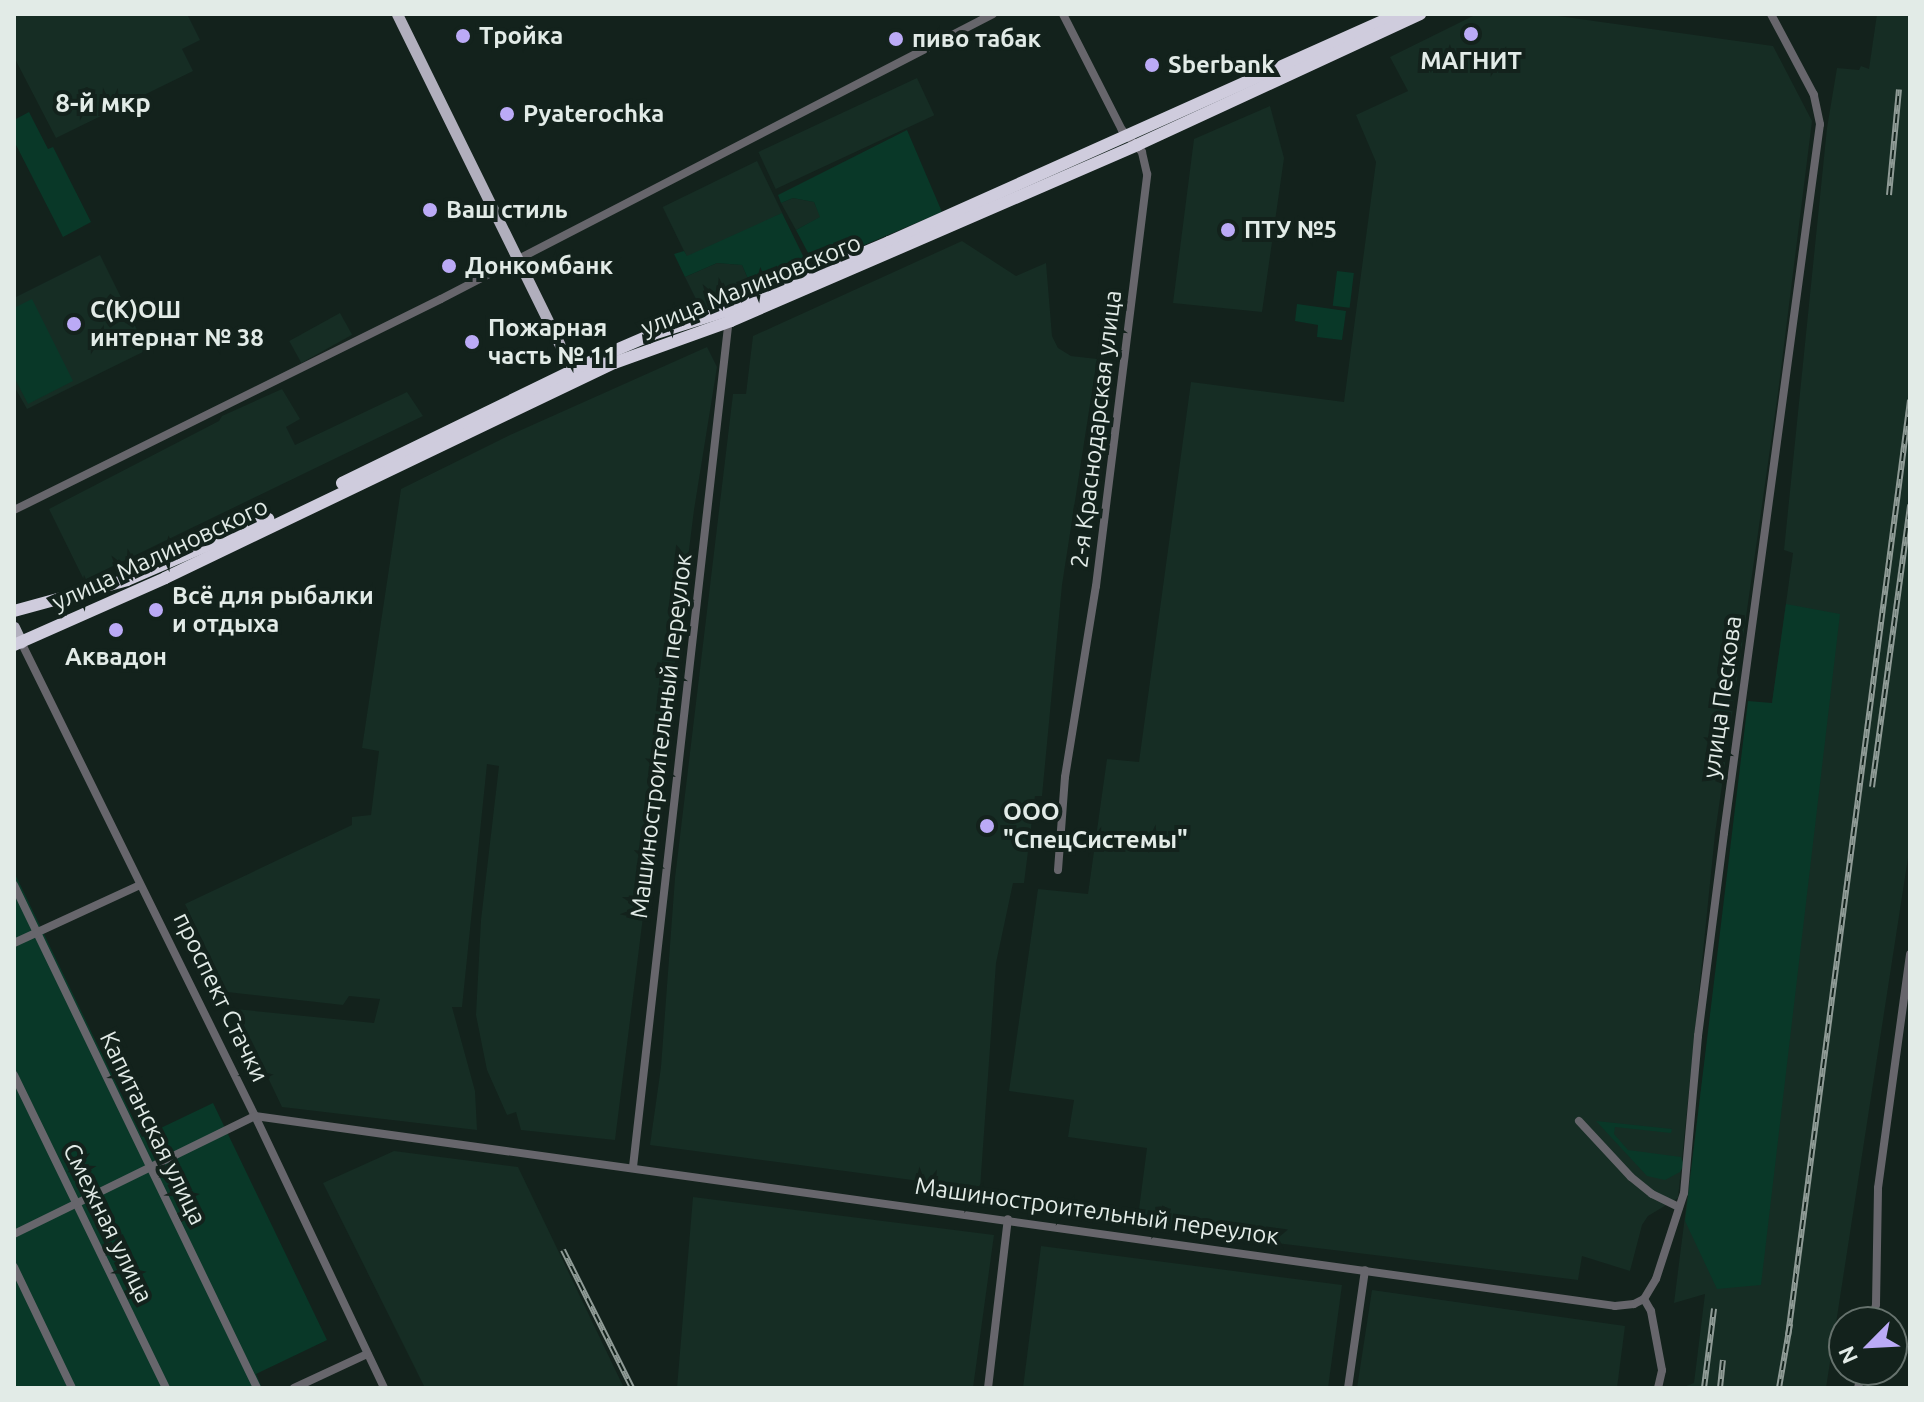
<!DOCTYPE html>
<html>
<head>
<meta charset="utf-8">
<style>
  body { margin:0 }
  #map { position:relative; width:1924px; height:1402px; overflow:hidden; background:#13221c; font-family:Ubuntu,sans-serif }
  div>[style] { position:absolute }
  .built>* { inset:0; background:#162d24; transform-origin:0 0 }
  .green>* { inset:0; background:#093828; transform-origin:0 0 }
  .minor>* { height:8px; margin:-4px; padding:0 4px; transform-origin:4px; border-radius:4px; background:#67666c }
  .major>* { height:11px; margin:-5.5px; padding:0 5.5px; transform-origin:5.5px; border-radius:5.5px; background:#b1afbd }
  .highway>* { height:12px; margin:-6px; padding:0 6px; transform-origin:6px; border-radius:6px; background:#cfccdd }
  .rail>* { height:6px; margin-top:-3px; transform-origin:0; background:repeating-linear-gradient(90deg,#13221c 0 9px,#8f9b96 0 18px); box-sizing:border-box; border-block:2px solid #8f9b96 }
  .dots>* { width:22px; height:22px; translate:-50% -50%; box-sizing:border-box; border:4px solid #13221c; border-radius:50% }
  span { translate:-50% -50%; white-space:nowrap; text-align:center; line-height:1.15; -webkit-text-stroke:8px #13221c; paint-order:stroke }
  .poi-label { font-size:24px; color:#e2ebe7; font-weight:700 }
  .left { translate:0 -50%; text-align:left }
  .street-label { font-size:24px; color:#e2ebe7 }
  .neighbourhood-label { font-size:26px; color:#e2ebe7; font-weight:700 }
  .frame { position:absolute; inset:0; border:16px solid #e2ebe7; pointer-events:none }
  .north { position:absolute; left:1828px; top:1306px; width:80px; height:80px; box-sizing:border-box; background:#13221c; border:2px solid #66726d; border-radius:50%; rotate:246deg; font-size:22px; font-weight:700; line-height:32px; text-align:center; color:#e2ebe7 }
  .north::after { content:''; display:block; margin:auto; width:28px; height:36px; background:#bbaaf6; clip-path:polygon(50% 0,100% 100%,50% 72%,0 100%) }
</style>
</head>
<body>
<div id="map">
  <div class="built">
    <div style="clip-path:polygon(14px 14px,187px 14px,200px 40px,182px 49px,193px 71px,56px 138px,14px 57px)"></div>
    <div style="clip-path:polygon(1477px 14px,1544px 14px,1773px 46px,1812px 121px,1778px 393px,1715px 834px,1678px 1198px,1648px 1216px,1642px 1225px,1630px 1271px,1582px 1256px,1578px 1280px,1155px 1228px,1155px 1221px,1138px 1217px,1147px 1148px,1068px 1137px,1074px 1100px,1009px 1091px,1038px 889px,1088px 894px,1107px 759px,1139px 762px,1191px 382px,1344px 402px,1376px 162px,1356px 115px,1408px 91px,1390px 57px)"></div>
    <div style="clip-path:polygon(1877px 14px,1910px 14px,1910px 845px,1826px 1388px,1681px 1388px,1694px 1383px,1705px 1294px,1674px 1303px,1725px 900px,1772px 703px,1793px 553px,1784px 550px,1827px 128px,1837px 68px,1859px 70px,1861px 66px,1869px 69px)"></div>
    <div style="left:917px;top:78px;width:41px;height:175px;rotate:65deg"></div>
    <div style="clip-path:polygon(1270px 106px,1284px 158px,1262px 312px,1173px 303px,1194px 139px)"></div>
    <div style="left:757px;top:161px;width:58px;height:105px;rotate:64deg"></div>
    <div style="clip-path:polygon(793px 198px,814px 202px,821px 217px,796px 230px,781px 203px)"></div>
    <div style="clip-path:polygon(962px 241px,1016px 276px,1046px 263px,1052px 336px,1058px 348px,1071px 356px,1097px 359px,1062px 585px,1042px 796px,1035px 796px,1024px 883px,1013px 883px,996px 963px,980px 1189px,650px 1145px,661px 1067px,675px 878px,733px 394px,746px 394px,753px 336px)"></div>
    <div style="clip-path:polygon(100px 255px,147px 350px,27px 409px,14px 386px,14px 298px)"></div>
    <div style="clip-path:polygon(717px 263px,742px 265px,753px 290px,702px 311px,685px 277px)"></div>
    <div style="left:340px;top:313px;width:25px;height:58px;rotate:61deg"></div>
    <div style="clip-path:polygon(707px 347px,717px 367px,694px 510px,615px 1140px,521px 1130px,516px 1112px,507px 1115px,487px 1070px,476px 1015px,481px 920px,499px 766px,487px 764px,462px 1007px,452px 1007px,475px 1091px,477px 1130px,282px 1107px,235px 1009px,374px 1023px,380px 999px,349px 996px,343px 1005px,227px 992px,185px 904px,352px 825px,352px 817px,371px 815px,379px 751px,362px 748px,401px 489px,510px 435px)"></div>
    <div style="clip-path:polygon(282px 389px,300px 419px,286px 427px,295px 445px,407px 392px,423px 416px,84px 580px,49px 509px,219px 421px,222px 416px)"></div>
    <div style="clip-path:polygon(394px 1151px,518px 1167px,624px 1388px,425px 1388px,323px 1183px)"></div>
    <div style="clip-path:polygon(693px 1197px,994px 1235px,973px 1388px,677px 1388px)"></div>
    <div style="clip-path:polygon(1041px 1246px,1342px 1285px,1328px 1388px,1023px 1388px)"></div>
    <div style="clip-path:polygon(1372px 1290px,1625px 1326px,1617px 1388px,1357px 1388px)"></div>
  </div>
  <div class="green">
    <div style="clip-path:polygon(29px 112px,48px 149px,53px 147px,91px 222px,63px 237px,14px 141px,14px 120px)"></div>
    <div style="clip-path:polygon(907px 130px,942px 212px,815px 266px,796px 230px,820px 217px,814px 202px,793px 198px,781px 203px,778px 195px)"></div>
    <div style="clip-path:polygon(782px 213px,809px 268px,753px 290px,742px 265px,717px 263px,685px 277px,674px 254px,684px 251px,687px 256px)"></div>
    <div style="left:1337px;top:271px;width:17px;height:35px;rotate:7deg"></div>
    <div style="clip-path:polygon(32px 299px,73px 381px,28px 404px,14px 377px,14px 308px)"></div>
    <div style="clip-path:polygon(1297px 304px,1346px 311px,1342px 340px,1317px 337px,1318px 325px,1295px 321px)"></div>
    <div style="clip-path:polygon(1786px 604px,1840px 614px,1761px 1285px,1717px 1289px,1685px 1221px,1748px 701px,1772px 703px)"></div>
    <div style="clip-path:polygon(14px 872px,142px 1137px,213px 1103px,327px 1340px,256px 1374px,262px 1388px,14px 1388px)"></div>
    <div style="clip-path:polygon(1596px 1121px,1672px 1129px,1671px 1133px,1615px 1127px,1614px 1134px,1628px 1150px,1681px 1157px,1684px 1165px,1680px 1172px,1665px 1180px,1647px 1176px)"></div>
  </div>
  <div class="minor">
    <div style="left:14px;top:510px;width:476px;rotate:-26.3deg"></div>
    <div style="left:441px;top:299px;width:621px;rotate:-27.31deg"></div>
    <div style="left:21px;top:642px;width:529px;rotate:63.73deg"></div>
    <div style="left:255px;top:1116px;width:301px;rotate:64.6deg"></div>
    <div style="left:1058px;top:870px;width:93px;rotate:-85.7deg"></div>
    <div style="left:1065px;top:777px;width:193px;rotate:-80.8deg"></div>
    <div style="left:1096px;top:586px;width:415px;rotate:-82.9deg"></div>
    <div style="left:1147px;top:174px;width:23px;rotate:-103deg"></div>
    <div style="left:1142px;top:152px;width:30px;rotate:-132deg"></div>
    <div style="left:1122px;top:130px;width:130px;rotate:-117deg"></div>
    <div style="left:14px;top:885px;width:559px;rotate:64.21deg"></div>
    <div style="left:14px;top:943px;width:139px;rotate:-24.7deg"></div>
    <div style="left:14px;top:1075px;width:348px;rotate:64.1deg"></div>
    <div style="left:255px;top:1116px;width:1373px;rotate:7.95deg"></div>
    <div style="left:1615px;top:1306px;width:19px;rotate:-6deg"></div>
    <div style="left:1634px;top:1304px;width:11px;rotate:-27deg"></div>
    <div style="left:1579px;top:1121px;width:76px;rotate:47.1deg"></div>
    <div style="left:1631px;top:1177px;width:27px;rotate:39deg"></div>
    <div style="left:1652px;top:1194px;width:30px;rotate:26deg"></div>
    <div style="left:633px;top:1167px;width:854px;rotate:-83.55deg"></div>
    <div style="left:14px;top:1234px;width:268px;rotate:-26.1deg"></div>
    <div style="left:14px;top:1267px;width:134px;rotate:64.4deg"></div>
    <div style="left:1872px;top:1322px;width:18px;rotate:-77deg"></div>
    <div style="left:1876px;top:1304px;width:116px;rotate:-89deg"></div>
    <div style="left:1878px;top:1188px;width:236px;rotate:-82.2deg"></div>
    <div style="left:294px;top:1388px;width:81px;rotate:-25deg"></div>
    <div style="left:988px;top:1388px;width:170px;rotate:-83.3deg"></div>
    <div style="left:1348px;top:1388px;width:119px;rotate:-81.8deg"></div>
    <div style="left:1658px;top:1388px;width:18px;rotate:-77deg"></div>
    <div style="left:1662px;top:1370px;width:60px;rotate:-100.6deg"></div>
    <div style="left:1651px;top:1311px;width:14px;rotate:-120deg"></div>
    <div style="left:1644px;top:1299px;width:23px;rotate:-59deg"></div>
    <div style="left:1656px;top:1279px;width:90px;rotate:-72deg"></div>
    <div style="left:1684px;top:1193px;width:158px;rotate:-84.9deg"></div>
    <div style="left:1698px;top:1036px;width:205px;rotate:-82.7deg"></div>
    <div style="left:1724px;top:833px;width:715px;rotate:-82.29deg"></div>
    <div style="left:1820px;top:124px;width:30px;rotate:-102deg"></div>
    <div style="left:1814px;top:95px;width:92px;rotate:-118deg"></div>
    <div style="left:1858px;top:1388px;width:18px;rotate:-77deg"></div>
  </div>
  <div class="major">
    <div style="left:397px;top:14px;width:403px;rotate:63.8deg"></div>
    <div style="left:14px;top:627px;width:17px;rotate:65deg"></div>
  </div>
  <div class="highway">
    <div style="left:342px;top:483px;width:297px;rotate:-26deg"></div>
    <div style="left:609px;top:353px;width:48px;rotate:-23.4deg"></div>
    <div style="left:653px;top:334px;width:77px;rotate:-17.5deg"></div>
    <div style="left:726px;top:311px;width:177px;rotate:-22.9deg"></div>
    <div style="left:889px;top:242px;width:558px;rotate:-24.13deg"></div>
    <div style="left:14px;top:611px;width:117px;rotate:-15.3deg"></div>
    <div style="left:127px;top:580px;width:154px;rotate:-23.4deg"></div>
    <div style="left:14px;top:645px;width:165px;rotate:-23.9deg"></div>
    <div style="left:165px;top:578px;width:498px;rotate:-25.6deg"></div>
    <div style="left:614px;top:363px;width:124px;rotate:-19.7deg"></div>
    <div style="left:731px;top:321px;width:443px;rotate:-23.4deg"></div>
    <div style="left:1137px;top:145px;width:312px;rotate:-24.8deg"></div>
  </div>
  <div class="rail">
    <div style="left:1889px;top:195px;width:106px;rotate:-84.6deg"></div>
    <div style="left:1872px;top:787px;width:285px;rotate:-82.3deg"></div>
    <div style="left:563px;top:1250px;width:154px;rotate:63.4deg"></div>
    <div style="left:1788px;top:1336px;width:944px;rotate:-82.57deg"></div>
    <div style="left:1704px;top:1388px;width:80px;rotate:-82.8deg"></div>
    <div style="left:1720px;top:1388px;width:28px;rotate:-84deg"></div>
    <div style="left:1779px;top:1388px;width:65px;rotate:-80.2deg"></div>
  </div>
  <div class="dots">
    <div style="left:1471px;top:34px;background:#bbaaf6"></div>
    <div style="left:463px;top:36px;background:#bbaaf6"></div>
    <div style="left:896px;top:39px;background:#bbaaf6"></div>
    <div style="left:1152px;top:65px;background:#bbaaf6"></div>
    <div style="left:507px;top:114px;background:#bbaaf6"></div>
    <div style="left:430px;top:210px;background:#bbaaf6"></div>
    <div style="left:1228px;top:230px;background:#bbaaf6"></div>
    <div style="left:449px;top:266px;background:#bbaaf6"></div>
    <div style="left:74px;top:324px;background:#bbaaf6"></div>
    <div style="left:472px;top:342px;background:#bbaaf6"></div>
    <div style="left:156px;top:610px;background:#bbaaf6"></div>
    <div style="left:116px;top:630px;background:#bbaaf6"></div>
    <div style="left:987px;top:826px;background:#bbaaf6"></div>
  </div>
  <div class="poi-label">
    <span class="left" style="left:479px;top:36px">Тройка</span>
    <span class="left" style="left:912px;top:39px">пиво табак</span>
    <span style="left:1471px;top:61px">МАГНИТ</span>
    <span class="left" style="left:1168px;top:65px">Sberbank</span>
    <span class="left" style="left:523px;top:114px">Pyaterochka</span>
    <span class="left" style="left:446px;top:210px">Ваш стиль</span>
    <span class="left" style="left:1244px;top:230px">ПТУ №5</span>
    <span class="left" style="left:465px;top:266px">Донкомбанк</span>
    <span class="left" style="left:90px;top:324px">С(К)ОШ<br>интернат № 38</span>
    <span class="left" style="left:488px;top:342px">Пожарная<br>часть № 11</span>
    <span class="left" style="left:172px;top:610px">Всё для рыбалки<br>и отдыха</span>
    <span style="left:116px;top:657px">Аквадон</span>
    <span class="left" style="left:1003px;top:826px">ООО<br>"СпецСистемы"</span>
  </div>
  <div class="street-label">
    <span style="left:751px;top:285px;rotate:-22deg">улица Малиновского</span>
    <span style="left:1096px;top:429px;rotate:-83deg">2-я Краснодарская улица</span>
    <span style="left:160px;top:554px;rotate:-25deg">улица Малиновского</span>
    <span style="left:1722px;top:697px;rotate:-82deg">улица Пескова</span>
    <span style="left:661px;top:736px;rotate:-83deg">Машиностроительный переулок</span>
    <span style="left:221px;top:997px;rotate:64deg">проспект Стачки</span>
    <span style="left:153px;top:1128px;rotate:64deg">Капитанская улица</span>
    <span style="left:1097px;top:1211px;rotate:8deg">Машиностроительный переулок</span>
    <span style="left:108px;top:1223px;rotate:64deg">Смежная улица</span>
  </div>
  <div class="neighbourhood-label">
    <span style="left:103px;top:103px">8-й мкр</span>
  </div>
  <div class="frame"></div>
  <div class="north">N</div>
</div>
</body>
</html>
